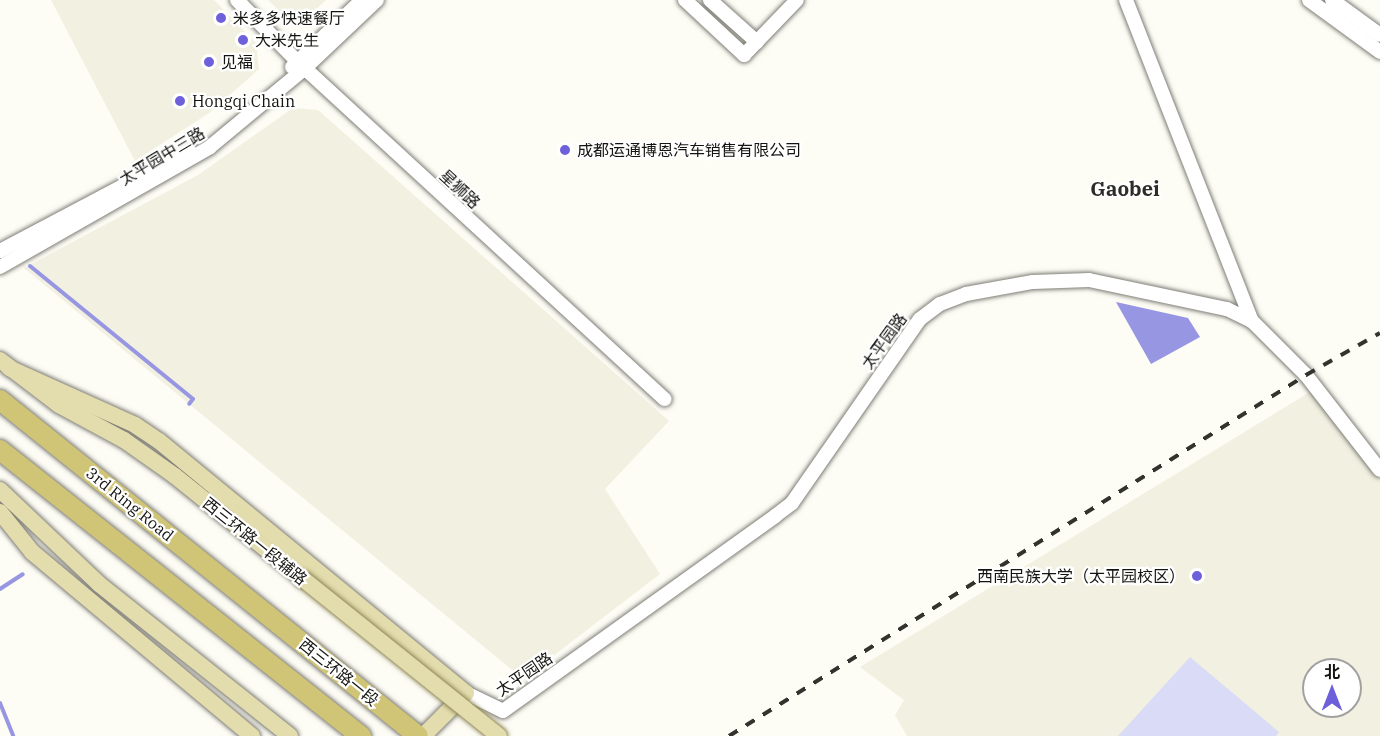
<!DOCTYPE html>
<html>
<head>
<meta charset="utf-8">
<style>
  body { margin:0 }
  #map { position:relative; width:1380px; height:736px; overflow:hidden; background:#fdfcf5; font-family:"IBM Plex Serif","Noto Sans SC",serif }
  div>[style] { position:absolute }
  .built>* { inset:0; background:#f2f0e1 }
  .green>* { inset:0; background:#dadbf6 }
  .water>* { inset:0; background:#9796e2 }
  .stream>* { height:4px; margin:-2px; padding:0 2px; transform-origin:2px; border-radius:2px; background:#9796e2 }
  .roads { filter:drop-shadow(0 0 2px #7f7e77) drop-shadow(0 0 2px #7f7e77) }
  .minor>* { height:14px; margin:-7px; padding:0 7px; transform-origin:7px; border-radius:7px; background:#fff }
  .major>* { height:16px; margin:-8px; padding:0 8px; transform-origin:8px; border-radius:8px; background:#e3dcad }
  .highway>* { height:20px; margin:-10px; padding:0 10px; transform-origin:10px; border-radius:10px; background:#d0c477 }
  .rail>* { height:4px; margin-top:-2px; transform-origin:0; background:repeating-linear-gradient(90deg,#32322e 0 10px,transparent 0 20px) }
  .bridges { filter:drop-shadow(0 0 2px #8e8653) drop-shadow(0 0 2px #8e8653) }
  .major-bridge>* { height:16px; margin:-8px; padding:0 8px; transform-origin:8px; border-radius:8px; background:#e3dcad }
  .dots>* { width:16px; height:16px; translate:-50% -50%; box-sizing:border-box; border:3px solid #fff; border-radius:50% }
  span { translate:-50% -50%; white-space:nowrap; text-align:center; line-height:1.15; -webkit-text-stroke:4.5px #fff; paint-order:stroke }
  .poi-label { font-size:16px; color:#141411 }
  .left { translate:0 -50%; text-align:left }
  .right { translate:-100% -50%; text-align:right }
  .street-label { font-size:16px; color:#141411 }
  .quarter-label { font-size:20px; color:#2d2c27; font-weight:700 }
  .north { position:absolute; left:1302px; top:658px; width:60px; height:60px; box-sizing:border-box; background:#fff; border:2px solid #a1a1a0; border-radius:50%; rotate:0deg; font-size:16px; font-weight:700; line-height:24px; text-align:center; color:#141411 }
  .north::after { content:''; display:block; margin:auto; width:21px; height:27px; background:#6d60da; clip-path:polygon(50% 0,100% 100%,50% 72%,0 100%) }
</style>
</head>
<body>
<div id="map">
  <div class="built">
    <div style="clip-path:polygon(51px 0,214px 0,256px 43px,259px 69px,209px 113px,135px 161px)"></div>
    <div style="clip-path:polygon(268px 0,326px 0,309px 16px,283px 14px)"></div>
    <div style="clip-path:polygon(293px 108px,318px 110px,669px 421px,605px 489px,660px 574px,523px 679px,24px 268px,198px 175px)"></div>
    <div style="clip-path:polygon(evenodd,1310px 392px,1380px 479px,1380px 736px,907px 736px,895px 715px,904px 700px,860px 667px,1310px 392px,1314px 670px,1350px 670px,1350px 706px,1314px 706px,1314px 670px)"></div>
  </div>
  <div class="green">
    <div style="clip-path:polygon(1190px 657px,1279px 732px,1276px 736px,1118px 736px)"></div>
  </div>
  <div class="water">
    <div style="clip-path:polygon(1116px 302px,1188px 318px,1200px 337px,1151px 364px)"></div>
  </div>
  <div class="stream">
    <div style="left:30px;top:266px;width:210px;rotate:39.2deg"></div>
    <div style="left:193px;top:399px;width:6px;rotate:129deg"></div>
    <div style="left:0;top:589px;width:27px;rotate:-33deg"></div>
    <div style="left:0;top:703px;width:35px;rotate:68deg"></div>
  </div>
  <div class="roads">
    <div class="minor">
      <div style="left:237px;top:0;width:87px;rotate:45.5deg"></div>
      <div style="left:298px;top:62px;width:498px;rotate:42.6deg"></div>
      <div style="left:685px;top:0;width:81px;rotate:43deg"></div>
      <div style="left:744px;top:55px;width:76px;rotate:-46.1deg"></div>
      <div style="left:710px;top:0;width:63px;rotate:41.8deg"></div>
      <div style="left:1126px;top:0;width:345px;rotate:68.6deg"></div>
      <div style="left:1309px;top:0;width:88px;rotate:36.2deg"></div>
      <div style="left:1332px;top:0;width:59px;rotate:36.1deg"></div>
      <div style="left:292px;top:67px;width:97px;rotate:-43.7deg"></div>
      <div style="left:0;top:251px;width:214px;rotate:-27.9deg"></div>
      <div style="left:0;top:267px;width:242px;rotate:-29.7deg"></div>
      <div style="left:210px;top:147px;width:124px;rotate:-39.7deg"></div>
      <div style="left:305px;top:68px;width:99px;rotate:-43.4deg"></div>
      <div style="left:466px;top:693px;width:41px;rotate:25.9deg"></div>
      <div style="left:503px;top:711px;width:335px;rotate:-35.6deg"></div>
      <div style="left:775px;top:516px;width:21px;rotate:-37deg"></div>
      <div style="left:792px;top:503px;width:224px;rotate:-55.2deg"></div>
      <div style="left:920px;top:319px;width:25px;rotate:-37deg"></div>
      <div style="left:940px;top:304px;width:28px;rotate:-21deg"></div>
      <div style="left:966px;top:294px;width:68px;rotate:-10.2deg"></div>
      <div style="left:1033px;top:282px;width:56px;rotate:-2deg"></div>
      <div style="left:1089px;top:280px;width:141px;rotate:11.9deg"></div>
      <div style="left:1227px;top:309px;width:28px;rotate:26deg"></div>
      <div style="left:1252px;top:321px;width:76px;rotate:45deg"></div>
      <div style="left:1306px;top:375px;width:120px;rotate:52.1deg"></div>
    </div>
    <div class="major">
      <div style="left:0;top:360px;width:74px;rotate:37.3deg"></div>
      <div style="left:59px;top:405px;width:74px;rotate:28.3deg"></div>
      <div style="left:124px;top:440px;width:62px;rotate:35.2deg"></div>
      <div style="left:175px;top:476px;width:164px;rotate:38.8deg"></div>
      <div style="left:9px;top:368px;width:138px;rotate:24.3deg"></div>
      <div style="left:135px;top:425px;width:29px;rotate:34deg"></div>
      <div style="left:159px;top:441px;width:397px;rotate:39.4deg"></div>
      <div style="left:466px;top:693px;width:61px;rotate:135deg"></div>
      <div style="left:0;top:490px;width:137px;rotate:43.5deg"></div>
      <div style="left:99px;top:584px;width:244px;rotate:38.5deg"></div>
      <div style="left:0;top:512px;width:51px;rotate:51.3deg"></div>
      <div style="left:32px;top:552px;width:287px;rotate:39.9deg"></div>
    </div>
    <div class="highway">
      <div style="left:0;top:400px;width:536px;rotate:38.79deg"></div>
      <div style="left:0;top:450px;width:461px;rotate:38.4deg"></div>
    </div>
  </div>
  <div class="rail">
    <div style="left:729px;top:736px;width:681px;rotate:-32.03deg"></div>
    <div style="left:1306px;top:375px;width:85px;rotate:-29.6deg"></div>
  </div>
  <div class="bridges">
    <div class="major-bridge">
      <div style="left:303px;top:579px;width:251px;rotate:38.7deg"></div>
    </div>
  </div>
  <div class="dots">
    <div style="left:221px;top:18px;background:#6d60da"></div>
    <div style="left:243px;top:40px;background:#6d60da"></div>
    <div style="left:209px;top:62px;background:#6d60da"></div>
    <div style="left:180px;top:101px;background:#6d60da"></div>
    <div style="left:565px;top:150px;background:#6d60da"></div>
    <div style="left:1197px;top:576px;background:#6d60da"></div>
  </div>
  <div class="poi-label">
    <span class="left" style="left:233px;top:18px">米多多快速餐厅</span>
    <span class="left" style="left:255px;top:40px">大米先生</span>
    <span class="left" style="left:221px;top:62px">见福</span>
    <span class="left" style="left:192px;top:101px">Hongqi Chain</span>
    <span class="left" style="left:577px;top:150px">成都运通博恩汽车销售有限公司</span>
    <span class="right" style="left:1185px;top:576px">西南民族大学（太平园校区）</span>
  </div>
  <div class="street-label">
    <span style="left:162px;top:156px;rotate:-31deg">太平园中三路</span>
    <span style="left:460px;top:189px;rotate:43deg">星狮路</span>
    <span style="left:884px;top:341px;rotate:-54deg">太平园路</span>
    <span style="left:130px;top:504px;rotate:39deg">3rd Ring Road</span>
    <span style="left:255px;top:541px;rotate:39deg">西三环路一段辅路</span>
    <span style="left:339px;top:672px;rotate:39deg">西三环路一段</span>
    <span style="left:524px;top:674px;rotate:-34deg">太平园路</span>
  </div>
  <div class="quarter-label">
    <span style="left:1125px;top:188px">Gaobei</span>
  </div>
  <div class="north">北</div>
</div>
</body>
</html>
